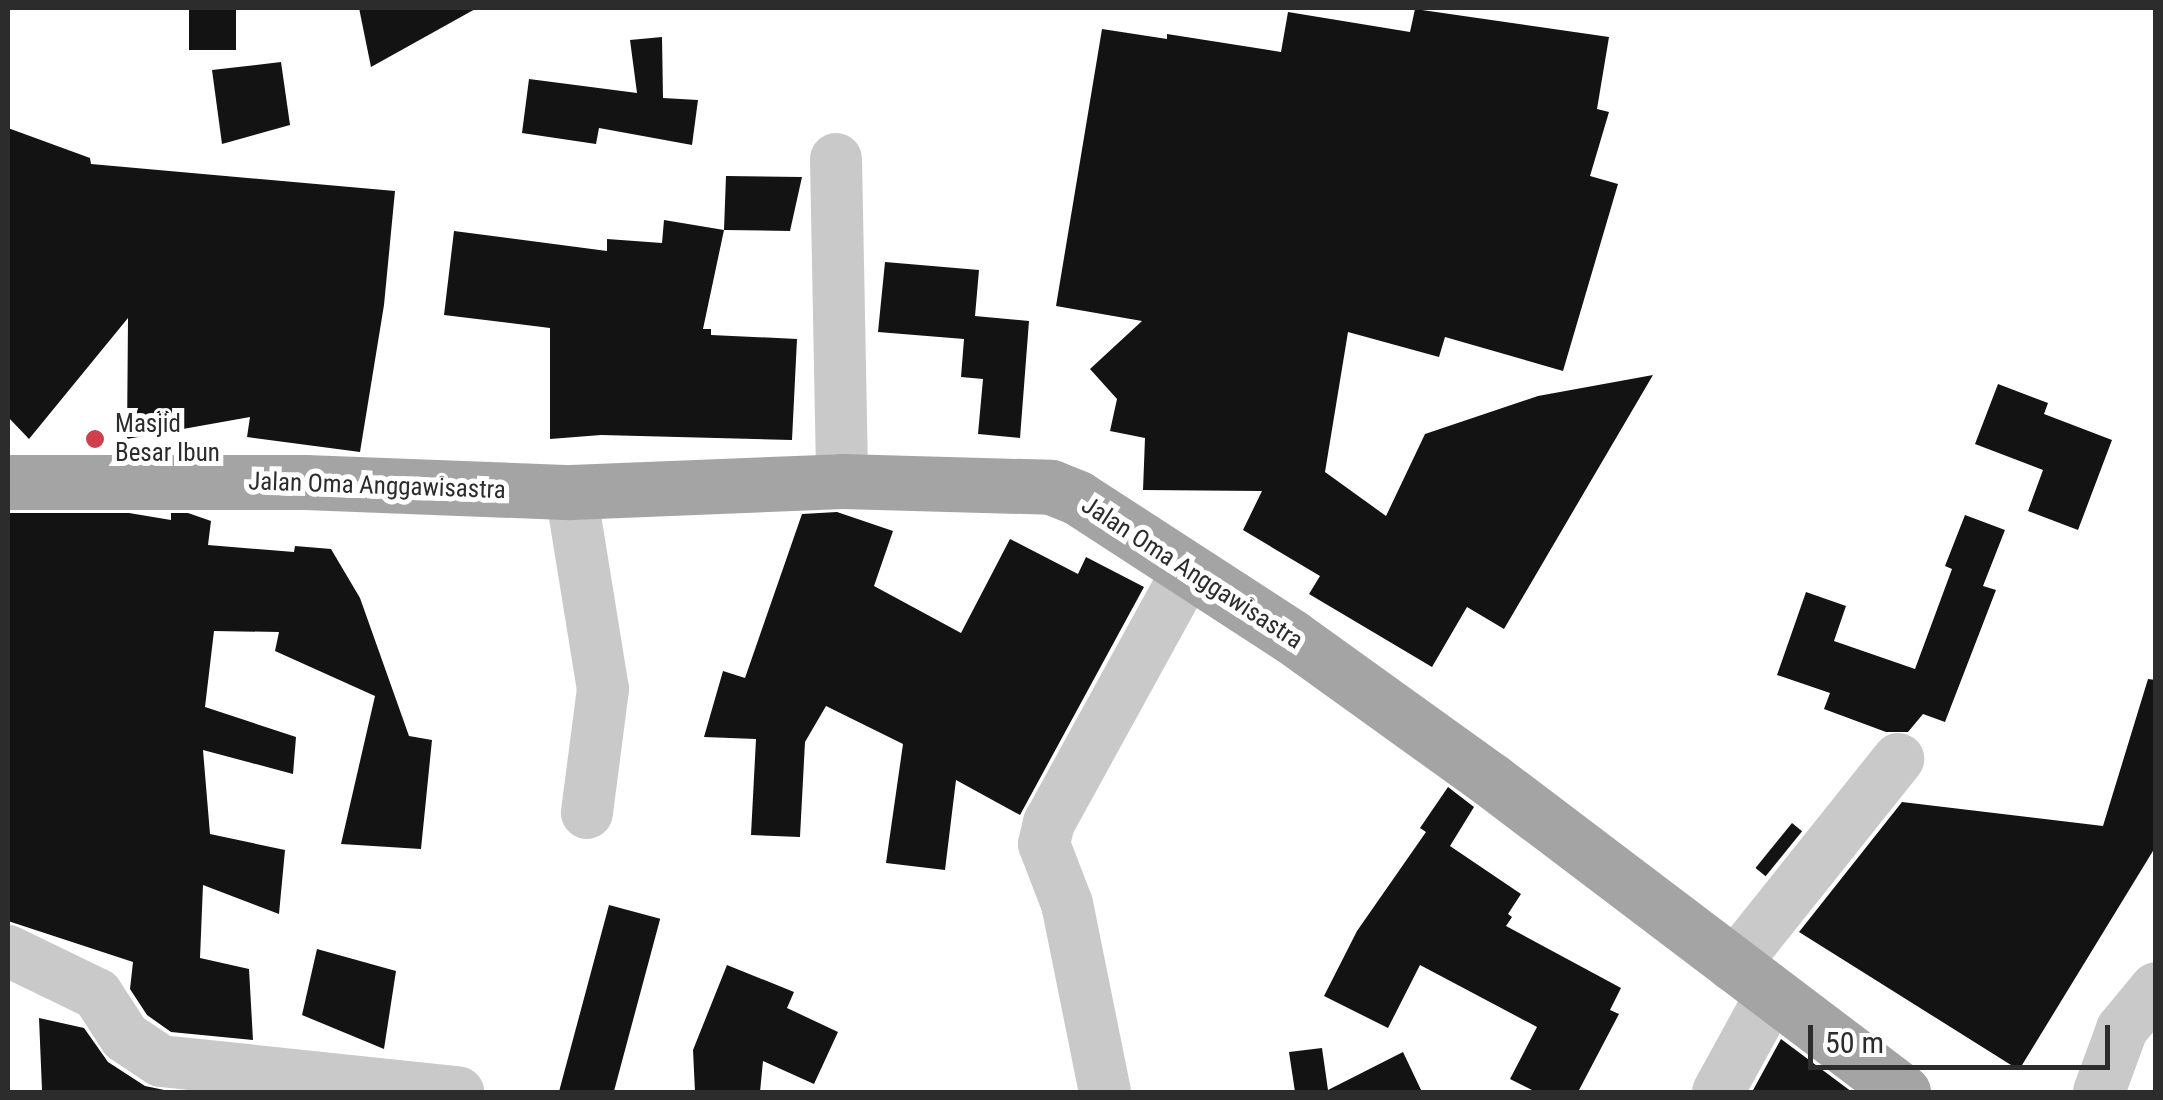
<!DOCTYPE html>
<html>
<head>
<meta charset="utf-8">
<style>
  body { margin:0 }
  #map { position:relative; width:2163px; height:1100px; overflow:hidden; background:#fff; font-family:"Roboto Condensed",sans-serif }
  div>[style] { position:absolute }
  .building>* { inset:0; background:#131313; transform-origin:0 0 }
  .minor>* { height:52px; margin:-26px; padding:0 26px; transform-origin:26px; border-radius:26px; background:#c9c9c9 }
  .major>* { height:55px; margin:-27.5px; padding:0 27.5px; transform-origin:27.5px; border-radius:27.5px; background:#a4a4a4 }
  .dots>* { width:28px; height:28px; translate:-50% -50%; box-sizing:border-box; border:5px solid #fff; border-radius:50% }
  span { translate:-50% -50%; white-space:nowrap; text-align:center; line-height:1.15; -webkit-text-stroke:10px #fff; paint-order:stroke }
  .poi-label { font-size:25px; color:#2c2c2c }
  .left { translate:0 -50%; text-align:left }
  .street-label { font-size:25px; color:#2c2c2c }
  .frame { position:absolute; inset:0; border:10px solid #2c2c2c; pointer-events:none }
  .scale { position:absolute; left:1808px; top:1025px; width:302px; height:45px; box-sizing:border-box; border:5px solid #2c2c2c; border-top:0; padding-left:12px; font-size:30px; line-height:35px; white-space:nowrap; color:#2c2c2c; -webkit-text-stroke:8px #fff; paint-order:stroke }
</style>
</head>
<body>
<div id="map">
  <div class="building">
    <div style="left:189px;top:8px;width:47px;height:42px"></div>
    <div style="clip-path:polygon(359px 8px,477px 8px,371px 67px)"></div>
    <div style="clip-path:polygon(1415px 9px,1609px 37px,1597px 109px,1609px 112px,1590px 176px,1618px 184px,1563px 371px,1445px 337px,1439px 357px,1348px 332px,1325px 472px,1386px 516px,1425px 434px,1538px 396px,1653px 375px,1504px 629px,1467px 607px,1432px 667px,1309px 594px,1320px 576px,1243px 530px,1262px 491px,1143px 490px,1145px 438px,1110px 431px,1117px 399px,1090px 369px,1142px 321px,1056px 306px,1102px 29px,1167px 39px,1167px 34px,1281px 52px,1288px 12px,1410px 32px)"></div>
    <div style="clip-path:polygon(662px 37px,663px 98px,698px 100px,692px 145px,599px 128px,596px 144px,522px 133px,529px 79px,637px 93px,630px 40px)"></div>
    <div style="clip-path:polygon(281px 62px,290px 125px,222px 144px,212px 70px)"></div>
    <div style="clip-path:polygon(8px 128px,90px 158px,91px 164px,395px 191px,384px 305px,360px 452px,247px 437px,250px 417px,127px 439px,128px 318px,29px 439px,8px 417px)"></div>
    <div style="clip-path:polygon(726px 176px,802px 177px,790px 231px,724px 230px)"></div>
    <div style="clip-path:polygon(664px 220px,724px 230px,703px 329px,711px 329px,711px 335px,797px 339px,792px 440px,601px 435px,550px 439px,550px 328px,444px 315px,454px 231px,607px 251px,607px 239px,662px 243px)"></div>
    <div style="clip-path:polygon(885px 262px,979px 270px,975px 316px,1029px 321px,1020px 438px,978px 434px,983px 379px,961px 377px,964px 339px,878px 332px)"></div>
    <div style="clip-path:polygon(1998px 384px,2048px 403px,2044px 414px,2112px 440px,2078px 530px,2028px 511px,2043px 470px,1975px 444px)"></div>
    <div style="clip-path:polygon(837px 512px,893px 531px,874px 586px,961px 633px,1010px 539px,1078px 574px,1086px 557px,1144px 587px,1020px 815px,956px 780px,945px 870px,886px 863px,903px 744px,826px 706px,805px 742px,800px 837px,751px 835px,756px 739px,704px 737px,723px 671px,745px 678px,802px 514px)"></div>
    <div style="clip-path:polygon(8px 513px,129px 513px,171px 520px,171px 513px,188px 513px,211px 521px,208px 545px,294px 552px,295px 546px,331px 549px,360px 598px,409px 736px,432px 740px,421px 849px,341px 844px,375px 696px,275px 651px,279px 632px,214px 631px,205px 707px,296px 737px,293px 774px,203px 750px,210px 834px,285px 850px,279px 914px,203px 885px,200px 958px,249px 969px,253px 1040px,171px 1032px,147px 1015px,130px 989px,133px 962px,8px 921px)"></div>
    <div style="clip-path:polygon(1965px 515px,2005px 530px,1983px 586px,1996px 590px,1945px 722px,1923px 714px,1908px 732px,1886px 732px,1824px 709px,1830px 693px,1777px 675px,1806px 592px,1846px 606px,1834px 641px,1915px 669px,1952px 569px,1945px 566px)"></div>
    <div style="clip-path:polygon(2148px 679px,2156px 680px,2156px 846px,2019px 1070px,1799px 932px,1902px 802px,2103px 826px)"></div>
    <div style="clip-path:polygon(1448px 787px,1474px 807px,1450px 846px,1521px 894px,1508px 914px,1512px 917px,1506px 926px,1621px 988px,1610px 1010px,1619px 1014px,1578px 1092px,1536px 1092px,1510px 1079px,1537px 1027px,1420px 965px,1388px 1028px,1324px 996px,1357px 931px,1426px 832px,1420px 828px)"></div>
    <div style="left:1792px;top:823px;width:13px;height:58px;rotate:39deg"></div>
    <div style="left:609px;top:905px;width:53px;height:194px;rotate:15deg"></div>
    <div style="clip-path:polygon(317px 949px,396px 971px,384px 1049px,302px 1015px)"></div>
    <div style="clip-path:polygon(727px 965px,794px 992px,787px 1008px,838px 1032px,814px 1084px,763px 1061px,760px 1092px,695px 1092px,693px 1050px)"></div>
    <div style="clip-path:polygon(39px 1018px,84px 1028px,108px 1062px,145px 1086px,174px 1092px,42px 1090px)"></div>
    <div style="clip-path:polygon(1781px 1039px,1852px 1092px,1752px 1092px)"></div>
    <div style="clip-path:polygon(1322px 1048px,1328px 1090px,1403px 1052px,1422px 1092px,1295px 1092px,1289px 1052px)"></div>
  </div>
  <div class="minor">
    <div style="left:836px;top:159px;width:322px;rotate:88.9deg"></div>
    <div style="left:571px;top:492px;width:200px;rotate:80.8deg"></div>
    <div style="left:603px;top:689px;width:125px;rotate:97.4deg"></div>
    <div style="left:8px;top:951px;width:99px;rotate:25.8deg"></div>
    <div style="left:97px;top:994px;width:51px;rotate:56.9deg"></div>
    <div style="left:125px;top:1037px;width:43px;rotate:33.7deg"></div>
    <div style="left:161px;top:1061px;width:299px;rotate:6deg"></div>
    <div style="left:1733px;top:966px;width:265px;rotate:-51.4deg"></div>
    <div style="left:1105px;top:1092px;width:192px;rotate:-101.4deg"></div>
    <div style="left:1067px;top:904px;width:64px;rotate:-111deg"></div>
    <div style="left:1044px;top:844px;width:22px;rotate:-77deg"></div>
    <div style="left:1049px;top:823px;width:289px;rotate:-61.2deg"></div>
    <div style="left:1718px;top:1092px;width:111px;rotate:-61.3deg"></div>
    <div style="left:2099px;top:1092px;width:67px;rotate:-69.9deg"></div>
    <div style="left:2122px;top:1029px;width:53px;rotate:-50.3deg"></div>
  </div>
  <div class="major">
    <div style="left:8px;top:482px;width:297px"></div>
    <div style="left:305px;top:482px;width:266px;rotate:2.2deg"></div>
    <div style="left:571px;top:492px;width:271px;rotate:-2.3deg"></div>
    <div style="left:842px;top:481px;width:209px;rotate:1.6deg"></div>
    <div style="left:1051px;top:487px;width:29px;rotate:22deg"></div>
    <div style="left:1078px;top:498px;width:255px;rotate:33deg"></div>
    <div style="left:1292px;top:637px;width:245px;rotate:35.7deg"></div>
    <div style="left:1491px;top:780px;width:517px;rotate:37.14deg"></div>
  </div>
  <div class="dots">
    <div style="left:95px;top:439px;background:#d0404c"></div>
  </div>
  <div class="poi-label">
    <span class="left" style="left:115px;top:439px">Masjid<br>Besar Ibun</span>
  </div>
  <div class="street-label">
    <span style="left:377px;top:486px;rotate:2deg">Jalan Oma Anggawisastra</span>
    <span style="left:1192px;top:573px;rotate:33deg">Jalan Oma Anggawisastra</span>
  </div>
  <div class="frame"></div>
  <div class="scale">50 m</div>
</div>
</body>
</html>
